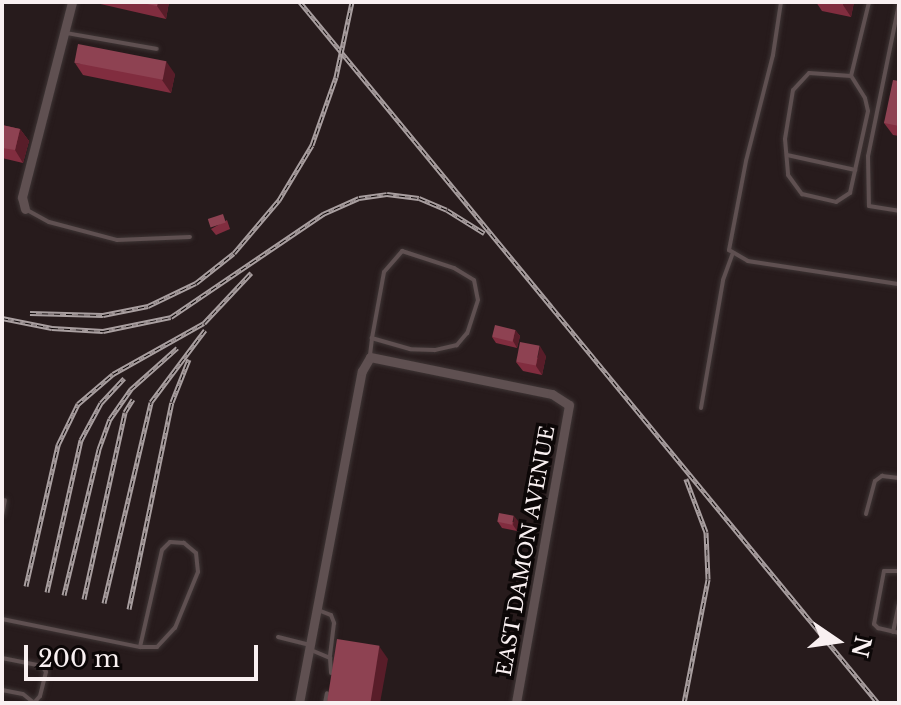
<!DOCTYPE html>
<html>
<head>
<meta charset="utf-8">
<style>
  body { margin:0 }
  #map { position:relative; width:901px; height:705px; overflow:hidden; background:#271b1c; font-family:"Libre Baskerville",serif }
  div>[style] { position:absolute }
  .roads { filter:drop-shadow(0 0 2px #3e3535) drop-shadow(0 0 2px #3e3535) }
  .service>* { height:4px; margin:-2px; padding:0 2px; transform-origin:2px; border-radius:2px; background:#5f5051 }
  .minor>* { height:9px; margin:-4.5px; padding:0 4.5px; transform-origin:4.5px; border-radius:4.5px; background:#5f5051 }
  .rail>* { height:5px; margin-top:-2.5px; transform-origin:0; background:repeating-linear-gradient(90deg,#0c0707 0 6px,#a99fa0 0 12px); box-sizing:border-box; border-block:2px solid #a99fa0 }
  .wall>* { inset:0; background:#812d3f }
  .shaded-wall>* { inset:0; background:#581d29 }
  .building>* { inset:0; background:#8e4252; transform-origin:0 0 }
  span { translate:-50% -50%; white-space:nowrap; text-align:center; line-height:1.15; -webkit-text-stroke:7px #0c0707; paint-order:stroke }
  .street-label { font-size:20px; color:#f9f0f1 }
  .frame { position:absolute; inset:0; border:4px solid #f9f0f1; pointer-events:none }
  .north { position:absolute; left:797px; top:601px; width:80px; height:80px; -webkit-text-stroke:6px #0c0707; paint-order:stroke; rotate:103deg; font-size:22px; font-weight:700; line-height:32px; text-align:center; color:#f9f0f1 }
  .north::after { content:''; display:block; margin:auto; width:28px; height:36px; background:#f9f0f1; clip-path:polygon(50% 0,100% 100%,50% 72%,0 100%) }
  .scale { position:absolute; left:24px; top:645px; width:234px; height:36px; box-sizing:border-box; border:4px solid #f9f0f1; border-top:0; padding-left:10px; font-size:24px; line-height:28px; white-space:nowrap; color:#f9f0f1; -webkit-text-stroke:6px #0c0707; paint-order:stroke }
</style>
</head>
<body>
<div id="map">
  <div class="roads">
    <div class="service">
      <div style="left:781px;top:2px;width:54px;rotate:98.6deg"></div>
      <div style="left:773px;top:55px;width:109px;rotate:104.3deg"></div>
      <div style="left:746px;top:161px;width:91px;rotate:100.8deg"></div>
      <div style="left:729px;top:250px;width:22px;rotate:30deg"></div>
      <div style="left:748px;top:261px;width:153px;rotate:8.7deg"></div>
      <div style="left:899px;top:4px;width:155px;rotate:101.5deg"></div>
      <div style="left:868px;top:156px;width:50px;rotate:88.9deg"></div>
      <div style="left:869px;top:206px;width:30px;rotate:9deg"></div>
      <div style="left:66px;top:33px;width:92px;rotate:10deg"></div>
      <div style="left:851px;top:76px;width:42px;rotate:-175.9deg"></div>
      <div style="left:809px;top:73px;width:23px;rotate:133deg"></div>
      <div style="left:793px;top:90px;width:50px;rotate:99.3deg"></div>
      <div style="left:785px;top:139px;width:36px;rotate:85deg"></div>
      <div style="left:788px;top:175px;width:24px;rotate:54deg"></div>
      <div style="left:802px;top:194px;width:35px;rotate:13deg"></div>
      <div style="left:836px;top:202px;width:17px;rotate:-33deg"></div>
      <div style="left:850px;top:193px;width:84px;rotate:-77.6deg"></div>
      <div style="left:868px;top:111px;width:13px;rotate:-103deg"></div>
      <div style="left:865px;top:98px;width:26px;rotate:-122deg"></div>
      <div style="left:851px;top:76px;width:76px;rotate:-76.3deg"></div>
      <div style="left:787px;top:155px;width:70px;rotate:12.4deg"></div>
      <div style="left:27px;top:210px;width:25px;rotate:29deg"></div>
      <div style="left:49px;top:222px;width:70px;rotate:14.8deg"></div>
      <div style="left:117px;top:240px;width:73px;rotate:-2.4deg"></div>
      <div style="left:370px;top:355px;width:17px;rotate:-83deg"></div>
      <div style="left:372px;top:338px;width:67px;rotate:-79.7deg"></div>
      <div style="left:384px;top:272px;width:28px;rotate:-49deg"></div>
      <div style="left:402px;top:251px;width:55px;rotate:18.1deg"></div>
      <div style="left:454px;top:268px;width:23px;rotate:31deg"></div>
      <div style="left:474px;top:280px;width:20px;rotate:79deg"></div>
      <div style="left:478px;top:300px;width:35px;rotate:108deg"></div>
      <div style="left:467px;top:333px;width:16px;rotate:130deg"></div>
      <div style="left:457px;top:345px;width:23px;rotate:167deg"></div>
      <div style="left:435px;top:350px;width:25px;rotate:-178deg"></div>
      <div style="left:410px;top:349px;width:40px;rotate:-164deg"></div>
      <div style="left:701px;top:408px;width:130px;rotate:-80.2deg"></div>
      <div style="left:723px;top:280px;width:27px;rotate:-70deg"></div>
      <div style="left:866px;top:514px;width:34px;rotate:-75deg"></div>
      <div style="left:875px;top:481px;width:9px;rotate:-36deg"></div>
      <div style="left:882px;top:476px;width:17px;rotate:7deg"></div>
      <div style="left:2px;top:515px;width:15px;rotate:-79deg"></div>
      <div style="left:899px;top:571px;width:15px;rotate:180deg"></div>
      <div style="left:884px;top:571px;width:54px;rotate:100.7deg"></div>
      <div style="left:874px;top:624px;width:6px;rotate:45deg"></div>
      <div style="left:878px;top:628px;width:22px;rotate:13deg"></div>
      <div style="left:318px;top:610px;width:14px;rotate:21deg"></div>
      <div style="left:331px;top:615px;width:9px;rotate:69deg"></div>
      <div style="left:334px;top:623px;width:35px;rotate:97deg"></div>
      <div style="left:2px;top:619px;width:141px;rotate:11.5deg"></div>
      <div style="left:140px;top:647px;width:17px"></div>
      <div style="left:157px;top:647px;width:26px;rotate:-47deg"></div>
      <div style="left:175px;top:628px;width:61px;rotate:-67.7deg"></div>
      <div style="left:198px;top:572px;width:19px;rotate:-96deg"></div>
      <div style="left:196px;top:553px;width:16px;rotate:-140deg"></div>
      <div style="left:184px;top:543px;width:14px;rotate:-176deg"></div>
      <div style="left:170px;top:542px;width:11px;rotate:135deg"></div>
      <div style="left:162px;top:550px;width:99px;rotate:102.8deg"></div>
      <div style="left:893px;top:632px;width:29px;rotate:-78deg"></div>
      <div style="left:278px;top:637px;width:30px;rotate:14deg"></div>
      <div style="left:311px;top:650px;width:21px;rotate:23deg"></div>
      <div style="left:330px;top:658px;width:15px;rotate:86deg"></div>
      <div style="left:2px;top:658px;width:41px;rotate:11.3deg"></div>
      <div style="left:42px;top:666px;width:7px;rotate:56deg"></div>
      <div style="left:46px;top:672px;width:25px;rotate:104deg"></div>
      <div style="left:40px;top:696px;width:9px;rotate:131deg"></div>
      <div style="left:2px;top:690px;width:21px;rotate:11deg"></div>
      <div style="left:23px;top:694px;width:14px;rotate:39deg"></div>
      <div style="left:325px;top:703px;width:10px;rotate:-79deg"></div>
    </div>
    <div class="minor">
      <div style="left:25px;top:209px;width:12px;rotate:-104deg"></div>
      <div style="left:22px;top:197px;width:201px;rotate:-75.6deg"></div>
      <div style="left:299px;top:703px;width:338px;rotate:-79.3deg"></div>
      <div style="left:362px;top:371px;width:16px;rotate:-60deg"></div>
      <div style="left:370px;top:357px;width:186px;rotate:11.5deg"></div>
      <div style="left:552px;top:394px;width:20px;rotate:33deg"></div>
      <div style="left:569px;top:405px;width:303px;rotate:100.1deg"></div>
    </div>
  </div>
  <div class="rail">
    <div style="left:300px;top:2px;width:909px;rotate:50.49deg"></div>
    <div style="left:30px;top:313px;width:73px;rotate:1.6deg"></div>
    <div style="left:103px;top:315px;width:46px;rotate:-11.3deg"></div>
    <div style="left:148px;top:306px;width:53px;rotate:-25.6deg"></div>
    <div style="left:196px;top:283px;width:48px;rotate:-38.3deg"></div>
    <div style="left:234px;top:253px;width:70px;rotate:-49.7deg"></div>
    <div style="left:279px;top:200px;width:64px;rotate:-59deg"></div>
    <div style="left:312px;top:145px;width:72px;rotate:-70.6deg"></div>
    <div style="left:336px;top:77px;width:77px;rotate:-78deg"></div>
    <div style="left:2px;top:318px;width:51px;rotate:11.3deg"></div>
    <div style="left:52px;top:328px;width:51px;rotate:3.4deg"></div>
    <div style="left:103px;top:331px;width:69px;rotate:-11.6deg"></div>
    <div style="left:171px;top:317px;width:184px;rotate:-34.1deg"></div>
    <div style="left:323px;top:214px;width:39px;rotate:-24deg"></div>
    <div style="left:359px;top:198px;width:28px;rotate:-8deg"></div>
    <div style="left:387px;top:194px;width:32px;rotate:7deg"></div>
    <div style="left:419px;top:198px;width:30px;rotate:23deg"></div>
    <div style="left:447px;top:210px;width:44px;rotate:31.9deg"></div>
    <div style="left:26px;top:586px;width:145px;rotate:-77.2deg"></div>
    <div style="left:58px;top:445px;width:46px;rotate:-64deg"></div>
    <div style="left:78px;top:404px;width:46px;rotate:-40.6deg"></div>
    <div style="left:113px;top:374px;width:104px;rotate:-29.3deg"></div>
    <div style="left:204px;top:323px;width:69px;rotate:-46.8deg"></div>
    <div style="left:47px;top:592px;width:156px;rotate:-77.4deg"></div>
    <div style="left:81px;top:440px;width:42px;rotate:-61.6deg"></div>
    <div style="left:101px;top:403px;width:34px;rotate:-47deg"></div>
    <div style="left:64px;top:595px;width:150px;rotate:-76.5deg"></div>
    <div style="left:99px;top:449px;width:32px;rotate:-70deg"></div>
    <div style="left:110px;top:419px;width:37px;rotate:-55deg"></div>
    <div style="left:131px;top:389px;width:62px;rotate:-41.7deg"></div>
    <div style="left:84px;top:599px;width:191px;rotate:-77.6deg"></div>
    <div style="left:125px;top:412px;width:15px;rotate:-58deg"></div>
    <div style="left:104px;top:603px;width:206px;rotate:-76.8deg"></div>
    <div style="left:151px;top:402px;width:90px;rotate:-53.1deg"></div>
    <div style="left:129px;top:609px;width:211px;rotate:-78.3deg"></div>
    <div style="left:172px;top:402px;width:46px;rotate:-68.4deg"></div>
    <div style="left:684px;top:703px;width:126px;rotate:-79deg"></div>
    <div style="left:708px;top:579px;width:47px;rotate:-92.4deg"></div>
    <div style="left:706px;top:532px;width:57px;rotate:-110.7deg"></div>
  </div>
  <div class="wall">
    <div style="clip-path:polygon(95px 2px,169px 2px,166px 19px,96px 3px)"></div>
    <div style="clip-path:polygon(816px 2px,854px 2px,851px 17px,822px 11px)"></div>
    <div style="clip-path:polygon(75px 63px,175px 74px,171px 93px,83px 75px)"></div>
    <div style="clip-path:polygon(899px 81px,899px 136px,893px 135px,884px 123px)"></div>
    <div style="clip-path:polygon(2px 125px,20px 129px,29px 141px,23px 163px,2px 158px)"></div>
    <div style="clip-path:polygon(227px 220px,230px 229px,216px 235px,211px 229px)"></div>
    <div style="clip-path:polygon(515px 330px,520px 336px,517px 348px,496px 343px,492px 337px)"></div>
    <div style="clip-path:polygon(546px 356px,542px 375px,523px 371px,516px 362px)"></div>
    <div style="clip-path:polygon(498px 522px,519px 522px,517px 531px,502px 528px)"></div>
  </div>
  <div class="shaded-wall">
    <div style="clip-path:polygon(158px 2px,169px 2px,166px 19px,157px 6px)"></div>
    <div style="clip-path:polygon(843px 2px,854px 2px,851px 17px,843px 5px)"></div>
    <div style="clip-path:polygon(166px 61px,175px 74px,171px 93px,162px 80px)"></div>
    <div style="clip-path:polygon(20px 129px,29px 141px,23px 163px,15px 150px)"></div>
    <div style="clip-path:polygon(515px 330px,520px 336px,517px 348px,513px 341px)"></div>
    <div style="clip-path:polygon(540px 346px,546px 356px,542px 375px,536px 366px)"></div>
    <div style="clip-path:polygon(514px 516px,519px 522px,517px 531px,513px 525px)"></div>
    <div style="clip-path:polygon(379px 646px,388px 659px,380px 703px,369px 703px)"></div>
  </div>
  <div class="building">
    <div style="clip-path:polygon(137px 2px,158px 2px,157px 6px)"></div>
    <div style="left:78px;top:44px;width:90px;height:19px;rotate:11deg"></div>
    <div style="clip-path:polygon(893px 80px,899px 81px,899px 126px,884px 123px)"></div>
    <div style="clip-path:polygon(2px 125px,20px 129px,15px 150px,2px 148px)"></div>
    <div style="left:223px;top:214px;width:9px;height:16px;rotate:72deg"></div>
    <div style="left:495px;top:325px;width:21px;height:12px;rotate:14deg"></div>
    <div style="left:520px;top:342px;width:20px;height:20px;rotate:11deg"></div>
    <div style="left:499px;top:513px;width:15px;height:9px;rotate:11deg"></div>
    <div style="left:337px;top:639px;width:43px;height:65px;rotate:9deg"></div>
  </div>
  <div class="street-label">
    <span style="left:526px;top:551px;rotate:-80deg">EAST DAMON AVENUE</span>
  </div>
  <div class="frame"></div>
  <div class="north">N</div>
  <div class="scale">200 m</div>
</div>
</body>
</html>
